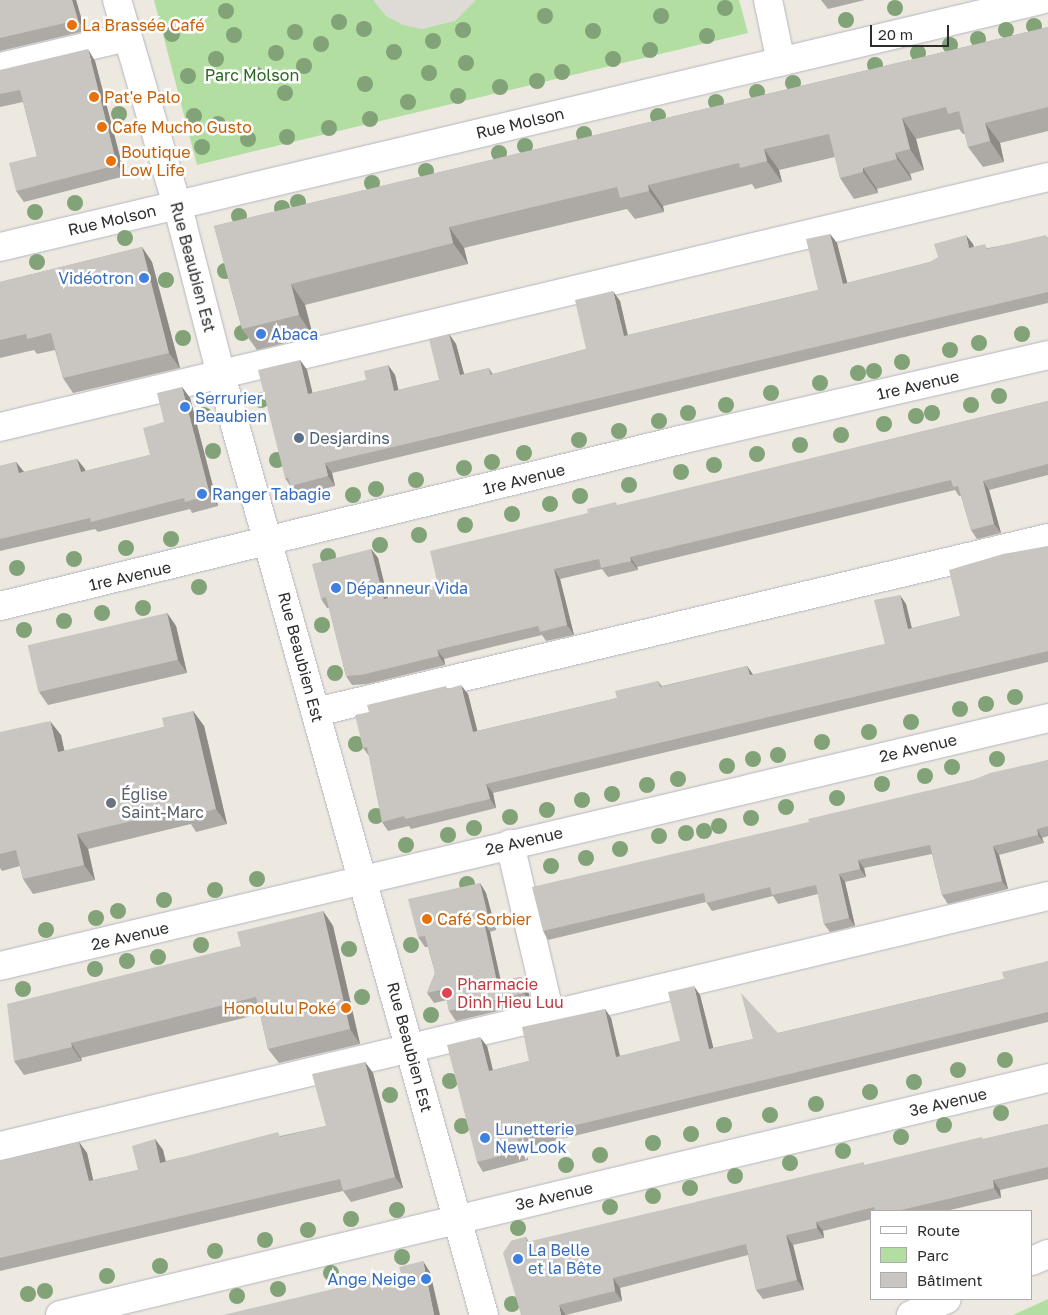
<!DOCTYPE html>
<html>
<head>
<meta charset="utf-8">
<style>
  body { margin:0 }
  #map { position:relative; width:1048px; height:1315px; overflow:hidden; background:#ede9e1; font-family:"Golos Text",sans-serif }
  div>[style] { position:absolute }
  .green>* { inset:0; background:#b2dfa1 }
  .plaza>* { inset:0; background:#dedbd7 }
  .roads { filter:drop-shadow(0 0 1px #b4b5bf) drop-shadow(0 0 1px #b4b5bf) }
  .minor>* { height:28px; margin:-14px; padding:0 14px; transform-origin:14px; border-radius:14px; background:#fff }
  .trees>* { width:16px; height:16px; margin:-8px; border-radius:50%; background:#82a277 }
  .wall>* { inset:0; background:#ada9a5 }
  .shaded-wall>* { inset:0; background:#8d8a86 }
  .building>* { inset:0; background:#c9c5c0; transform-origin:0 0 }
  .dots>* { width:14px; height:14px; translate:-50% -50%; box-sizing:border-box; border:2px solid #fff; border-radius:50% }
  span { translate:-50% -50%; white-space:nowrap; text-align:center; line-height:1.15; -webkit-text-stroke:5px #fff; paint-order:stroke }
  .food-label { font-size:16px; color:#c56008 }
  .left { translate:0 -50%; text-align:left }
  .right { translate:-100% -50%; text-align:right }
  .park-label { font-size:16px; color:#2a6720 }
  .street-label { font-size:16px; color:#2d2d2d }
  .shop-label { font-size:16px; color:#366cbe }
  .service-label { font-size:16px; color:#4e5e75 }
  .worship-label { font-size:16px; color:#5b616d }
  .health-label { font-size:16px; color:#be3a42 }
  .legend { position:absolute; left:870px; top:1210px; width:162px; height:90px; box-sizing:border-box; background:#fff; border:1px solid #ababab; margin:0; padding:6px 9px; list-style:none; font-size:15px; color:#2d2d2d }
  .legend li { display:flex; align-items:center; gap:10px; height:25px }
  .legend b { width:25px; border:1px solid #ababab }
  .scale { position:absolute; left:870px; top:25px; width:79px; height:22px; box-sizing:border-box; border:2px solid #2d2d2d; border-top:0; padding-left:6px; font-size:15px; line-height:18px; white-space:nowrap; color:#2d2d2d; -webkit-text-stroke:4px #fff; paint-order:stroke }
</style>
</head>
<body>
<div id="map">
  <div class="green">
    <div style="clip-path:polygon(154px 0,739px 0,748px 33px,197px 165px)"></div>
    <div style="clip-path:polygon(1048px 1299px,1048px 1315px,1013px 1315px)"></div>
  </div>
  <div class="plaza">
    <div style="clip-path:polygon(373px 0,476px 0,455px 21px,422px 29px,403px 25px,386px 16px)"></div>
  </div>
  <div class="roads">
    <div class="minor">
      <div style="left:117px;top:0;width:232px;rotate:73.7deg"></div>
      <div style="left:182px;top:223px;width:157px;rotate:75.6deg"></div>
      <div style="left:221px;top:375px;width:976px;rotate:74.37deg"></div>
      <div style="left:768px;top:0;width:63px;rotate:78.2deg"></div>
      <div style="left:0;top:67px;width:130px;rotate:-13.3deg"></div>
      <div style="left:0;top:247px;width:1070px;rotate:-13.35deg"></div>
      <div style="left:0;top:427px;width:1077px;rotate:-13.42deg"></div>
      <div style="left:0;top:606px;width:700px;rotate:-13.72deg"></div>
      <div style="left:680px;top:440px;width:378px;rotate:-13deg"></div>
      <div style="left:316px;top:712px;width:752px;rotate:-13.37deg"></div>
      <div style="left:510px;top:844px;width:176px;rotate:76.8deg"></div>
      <div style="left:0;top:966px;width:1077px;rotate:-13.31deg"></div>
      <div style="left:0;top:1146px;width:1077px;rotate:-13.42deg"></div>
      <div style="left:1032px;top:1261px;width:17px;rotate:-24deg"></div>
      <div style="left:60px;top:1315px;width:1016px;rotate:-13.49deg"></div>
      <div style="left:911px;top:1315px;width:39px;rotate:-24deg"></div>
    </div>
  </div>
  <div class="trees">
    <div style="left:725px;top:8px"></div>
    <div style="left:895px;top:8px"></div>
    <div style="left:226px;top:11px"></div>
    <div style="left:545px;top:16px"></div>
    <div style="left:661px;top:16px"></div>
    <div style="left:846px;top:20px"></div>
    <div style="left:339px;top:22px"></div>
    <div style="left:1034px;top:26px"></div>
    <div style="left:364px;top:29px"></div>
    <div style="left:463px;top:30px"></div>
    <div style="left:1006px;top:30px"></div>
    <div style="left:593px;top:31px"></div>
    <div style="left:295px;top:32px"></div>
    <div style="left:172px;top:34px"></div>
    <div style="left:234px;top:35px"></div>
    <div style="left:707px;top:36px"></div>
    <div style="left:978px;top:39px"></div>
    <div style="left:433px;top:41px"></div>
    <div style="left:321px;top:44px"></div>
    <div style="left:950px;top:45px"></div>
    <div style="left:650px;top:50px"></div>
    <div style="left:394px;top:52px"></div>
    <div style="left:276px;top:53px"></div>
    <div style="left:918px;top:53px"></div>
    <div style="left:216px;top:59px"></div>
    <div style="left:613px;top:59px"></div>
    <div style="left:466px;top:63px"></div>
    <div style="left:875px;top:65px"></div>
    <div style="left:304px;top:66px"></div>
    <div style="left:562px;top:72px"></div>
    <div style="left:429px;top:73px"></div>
    <div style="left:255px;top:74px"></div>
    <div style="left:188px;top:76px"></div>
    <div style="left:537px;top:81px"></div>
    <div style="left:793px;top:83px"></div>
    <div style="left:365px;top:84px"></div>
    <div style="left:500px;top:87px"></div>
    <div style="left:757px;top:92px"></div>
    <div style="left:285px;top:93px"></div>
    <div style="left:458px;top:96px"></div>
    <div style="left:408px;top:102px"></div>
    <div style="left:716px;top:102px"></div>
    <div style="left:119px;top:114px"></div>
    <div style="left:194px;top:116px"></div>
    <div style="left:658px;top:116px"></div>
    <div style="left:370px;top:119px"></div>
    <div style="left:218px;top:124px"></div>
    <div style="left:329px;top:128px"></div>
    <div style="left:584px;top:134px"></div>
    <div style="left:287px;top:137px"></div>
    <div style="left:248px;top:139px"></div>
    <div style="left:525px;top:146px"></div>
    <div style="left:202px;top:147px"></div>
    <div style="left:499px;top:153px"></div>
    <div style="left:426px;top:171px"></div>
    <div style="left:372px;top:183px"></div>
    <div style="left:298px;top:202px"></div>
    <div style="left:75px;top:203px"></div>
    <div style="left:282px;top:208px"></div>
    <div style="left:35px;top:212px"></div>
    <div style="left:239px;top:216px"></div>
    <div style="left:125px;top:238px"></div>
    <div style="left:37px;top:262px"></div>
    <div style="left:225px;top:271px"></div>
    <div style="left:166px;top:280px"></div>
    <div style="left:242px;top:333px"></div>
    <div style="left:1022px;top:334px"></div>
    <div style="left:183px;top:338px"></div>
    <div style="left:979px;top:343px"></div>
    <div style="left:950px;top:350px"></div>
    <div style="left:902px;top:362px"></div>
    <div style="left:874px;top:371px"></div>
    <div style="left:858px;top:373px"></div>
    <div style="left:820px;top:383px"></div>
    <div style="left:771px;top:393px"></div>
    <div style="left:999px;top:396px"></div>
    <div style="left:261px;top:400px"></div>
    <div style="left:726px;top:405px"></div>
    <div style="left:971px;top:405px"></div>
    <div style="left:688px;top:413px"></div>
    <div style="left:932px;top:413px"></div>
    <div style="left:204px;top:415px"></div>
    <div style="left:916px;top:416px"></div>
    <div style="left:659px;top:421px"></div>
    <div style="left:884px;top:424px"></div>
    <div style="left:619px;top:431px"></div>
    <div style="left:841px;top:435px"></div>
    <div style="left:579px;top:440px"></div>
    <div style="left:800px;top:445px"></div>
    <div style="left:213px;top:451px"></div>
    <div style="left:524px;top:453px"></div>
    <div style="left:757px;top:454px"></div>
    <div style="left:277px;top:460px"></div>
    <div style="left:492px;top:462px"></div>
    <div style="left:714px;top:465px"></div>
    <div style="left:464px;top:468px"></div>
    <div style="left:681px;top:472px"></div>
    <div style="left:416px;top:480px"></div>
    <div style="left:629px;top:485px"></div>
    <div style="left:376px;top:489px"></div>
    <div style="left:353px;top:495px"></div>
    <div style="left:580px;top:496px"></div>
    <div style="left:550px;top:504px"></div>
    <div style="left:512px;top:514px"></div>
    <div style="left:465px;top:525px"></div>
    <div style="left:419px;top:535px"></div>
    <div style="left:171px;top:539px"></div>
    <div style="left:380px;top:545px"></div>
    <div style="left:126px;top:548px"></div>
    <div style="left:328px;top:556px"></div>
    <div style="left:74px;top:559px"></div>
    <div style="left:17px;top:568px"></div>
    <div style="left:199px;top:587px"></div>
    <div style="left:143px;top:608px"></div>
    <div style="left:102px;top:613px"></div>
    <div style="left:64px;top:621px"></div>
    <div style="left:322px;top:625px"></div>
    <div style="left:24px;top:630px"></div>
    <div style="left:335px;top:673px"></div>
    <div style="left:1015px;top:697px"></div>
    <div style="left:986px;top:704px"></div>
    <div style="left:960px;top:709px"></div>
    <div style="left:911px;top:722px"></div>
    <div style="left:869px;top:732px"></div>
    <div style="left:822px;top:742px"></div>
    <div style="left:356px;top:744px"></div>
    <div style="left:778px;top:755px"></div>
    <div style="left:753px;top:759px"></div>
    <div style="left:997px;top:759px"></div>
    <div style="left:727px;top:766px"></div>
    <div style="left:952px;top:767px"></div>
    <div style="left:925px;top:776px"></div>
    <div style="left:678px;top:779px"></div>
    <div style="left:882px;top:784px"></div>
    <div style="left:647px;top:785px"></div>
    <div style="left:612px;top:794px"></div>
    <div style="left:837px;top:798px"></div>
    <div style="left:582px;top:800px"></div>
    <div style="left:786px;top:807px"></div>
    <div style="left:547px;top:810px"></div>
    <div style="left:376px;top:816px"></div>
    <div style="left:510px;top:817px"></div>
    <div style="left:751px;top:818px"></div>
    <div style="left:719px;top:826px"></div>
    <div style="left:474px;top:828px"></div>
    <div style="left:704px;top:831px"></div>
    <div style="left:686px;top:833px"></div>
    <div style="left:448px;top:835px"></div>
    <div style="left:659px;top:836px"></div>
    <div style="left:406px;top:845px"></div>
    <div style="left:620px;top:849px"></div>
    <div style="left:586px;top:858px"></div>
    <div style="left:551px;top:866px"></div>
    <div style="left:257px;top:879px"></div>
    <div style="left:467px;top:884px"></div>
    <div style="left:215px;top:890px"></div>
    <div style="left:164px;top:900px"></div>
    <div style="left:118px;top:911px"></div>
    <div style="left:96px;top:918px"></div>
    <div style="left:46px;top:930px"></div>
    <div style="left:201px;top:945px"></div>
    <div style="left:411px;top:945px"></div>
    <div style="left:349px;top:949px"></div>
    <div style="left:158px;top:957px"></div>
    <div style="left:127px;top:961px"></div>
    <div style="left:95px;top:969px"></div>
    <div style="left:23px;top:989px"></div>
    <div style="left:362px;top:997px"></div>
    <div style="left:431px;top:1015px"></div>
    <div style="left:1005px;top:1060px"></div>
    <div style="left:958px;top:1070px"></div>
    <div style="left:450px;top:1081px"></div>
    <div style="left:914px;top:1082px"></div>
    <div style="left:870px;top:1092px"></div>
    <div style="left:390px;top:1095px"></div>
    <div style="left:816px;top:1104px"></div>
    <div style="left:1001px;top:1113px"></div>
    <div style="left:770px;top:1115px"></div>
    <div style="left:724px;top:1125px"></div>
    <div style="left:944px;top:1125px"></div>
    <div style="left:462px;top:1126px"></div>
    <div style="left:691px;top:1134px"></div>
    <div style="left:901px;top:1137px"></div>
    <div style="left:653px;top:1143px"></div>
    <div style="left:843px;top:1151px"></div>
    <div style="left:600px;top:1155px"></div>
    <div style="left:790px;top:1163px"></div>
    <div style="left:566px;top:1165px"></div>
    <div style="left:735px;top:1176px"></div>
    <div style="left:690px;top:1188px"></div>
    <div style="left:653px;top:1196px"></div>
    <div style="left:610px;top:1207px"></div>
    <div style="left:397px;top:1210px"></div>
    <div style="left:351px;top:1219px"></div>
    <div style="left:518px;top:1228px"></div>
    <div style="left:308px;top:1230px"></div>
    <div style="left:265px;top:1240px"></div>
    <div style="left:215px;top:1251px"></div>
    <div style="left:402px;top:1257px"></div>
    <div style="left:160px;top:1266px"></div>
    <div style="left:331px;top:1273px"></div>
    <div style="left:107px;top:1276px"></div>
    <div style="left:278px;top:1289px"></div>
    <div style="left:45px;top:1291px"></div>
    <div style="left:28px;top:1294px"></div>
    <div style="left:237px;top:1296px"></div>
    <div style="left:512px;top:1304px"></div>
  </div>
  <div class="wall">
    <div style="clip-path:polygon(0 0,76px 0,85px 31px,0 51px)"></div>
    <div style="clip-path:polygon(821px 0,865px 0,828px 9px)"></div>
    <div style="clip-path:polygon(1048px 27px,1048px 131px,1000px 143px,1004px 162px,983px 167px,968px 147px,965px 134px,963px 134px,959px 129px,916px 139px,924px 170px,910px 174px,912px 180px,877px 189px,878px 193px,854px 199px,840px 178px,835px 157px,779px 170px,782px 182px,755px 189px,752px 184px,663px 206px,664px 212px,635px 219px,627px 209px,464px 248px,468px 264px,305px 305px,313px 336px,257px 350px,242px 329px,214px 226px)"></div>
    <div style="clip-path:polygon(95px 61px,125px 176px,24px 202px,16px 191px,37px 156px,23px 102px,0 107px,0 70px)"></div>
    <div style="clip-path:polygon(830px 234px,837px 243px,847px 283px,930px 262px,973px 244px,974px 247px,988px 248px,1048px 237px,1048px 303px,332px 473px,335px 486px,297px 496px,285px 478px,300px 360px,307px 370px,312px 393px,366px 380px,388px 365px,395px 375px,398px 390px,439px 380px,449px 334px,456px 344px,464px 374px,489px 368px,493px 374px,586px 349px,620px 301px,628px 335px,818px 290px)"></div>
    <div style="clip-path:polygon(142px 247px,152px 262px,180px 368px,73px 393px,63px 378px,55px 350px,37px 354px,34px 350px,0 358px,0 282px)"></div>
    <div style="clip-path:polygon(182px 387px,190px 398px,218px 506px,192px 513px,190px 509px,98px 532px,95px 529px,0 551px,0 466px,16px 462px,24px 472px,77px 459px,85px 471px,150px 455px,164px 422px)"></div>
    <div style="clip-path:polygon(1048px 401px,1048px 475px,989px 490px,1001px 533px,977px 539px,971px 530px,961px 496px,959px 496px,955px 490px,637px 567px,638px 570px,608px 577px,602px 569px,560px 579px,574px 635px,546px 641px,542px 635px,496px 646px,444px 659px,445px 665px,367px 684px,352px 685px,346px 676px,329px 608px,327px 608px,321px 599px,371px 549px,378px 558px,388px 598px,438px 585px,588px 513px)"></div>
    <div style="clip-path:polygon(1048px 546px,1048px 662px,493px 793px,496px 808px,411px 829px,409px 826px,388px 831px,382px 822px,369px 756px,363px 748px,369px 712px,448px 688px,468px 694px,477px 731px,617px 698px,658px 681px,662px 686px,747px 666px,753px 675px,885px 644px,906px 604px,912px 628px,960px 616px)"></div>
    <div style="clip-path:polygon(167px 613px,176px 626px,187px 673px,48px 705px,39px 692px)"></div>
    <div style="clip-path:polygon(193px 711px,204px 726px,227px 824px,196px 832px,191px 824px,88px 849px,95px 880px,33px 894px,23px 879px,20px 866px,2px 871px,0 868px,0 732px,61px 735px,64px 751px,164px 727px)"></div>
    <div style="clip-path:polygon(1048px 760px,1048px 836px,1042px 838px,1044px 843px,999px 855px,1008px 889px,948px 904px,942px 895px,932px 854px,864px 868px,866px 877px,845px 882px,855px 926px,830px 932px,824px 924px,818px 894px,778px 904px,773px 896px,712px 911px,706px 902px,548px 940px,543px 931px,809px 822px,973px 780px)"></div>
    <div style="clip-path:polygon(480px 883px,486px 893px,496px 930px,490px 932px,501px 981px,521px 977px,527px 987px,531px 1003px,456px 1021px,449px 1011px,447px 1000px,434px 1003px,427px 993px,435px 973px,428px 947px,425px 947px,418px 937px)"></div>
    <div style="clip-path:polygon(323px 911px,333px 926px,360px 1044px,279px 1063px,268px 1049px,260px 1014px,81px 1058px,82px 1061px,24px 1075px,14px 1061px,241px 946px)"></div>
    <div style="clip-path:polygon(1048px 961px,1048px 1022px,524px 1148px,528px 1160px,483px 1172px,477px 1162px,487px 1046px,493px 1070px,529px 1061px,605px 1009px,611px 1018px,620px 1056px,680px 1041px,700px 995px,713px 1048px,753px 1039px,1004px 979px)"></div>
    <div style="clip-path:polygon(365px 1062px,373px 1073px,403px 1188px,351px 1202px,343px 1191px,0 1271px,0 1161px,79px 1142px,87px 1153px,93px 1180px,138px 1170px,155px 1139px,163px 1150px,166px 1161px,326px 1126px)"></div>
    <div style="clip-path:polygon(1048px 1124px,1048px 1179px,1000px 1190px,1001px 1198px,946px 1211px,872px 1211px,872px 1219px,823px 1231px,824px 1238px,793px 1245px,804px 1290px,763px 1299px,756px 1290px,748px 1255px,620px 1288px,622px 1301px,566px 1315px,511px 1241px,526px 1237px,529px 1242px,866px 1165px,984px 1139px)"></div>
  </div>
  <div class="shaded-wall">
    <div style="clip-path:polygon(72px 0,76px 0,85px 31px,78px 20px)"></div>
    <div style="clip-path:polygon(88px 49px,95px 61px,125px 176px,117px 165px)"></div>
    <div style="clip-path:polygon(902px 118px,916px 139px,924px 170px,910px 149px)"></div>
    <div style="clip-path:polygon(985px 123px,1000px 143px,1004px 162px,990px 141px)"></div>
    <div style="clip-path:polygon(764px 149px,779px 170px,782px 182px,767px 161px)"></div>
    <div style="clip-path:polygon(895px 153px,910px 174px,912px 180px,897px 159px)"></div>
    <div style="clip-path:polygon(863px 168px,877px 189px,878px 193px,863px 172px)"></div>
    <div style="clip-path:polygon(648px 185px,663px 206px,664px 212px,649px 191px)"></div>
    <div style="clip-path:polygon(449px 227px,464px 248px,468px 264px,453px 243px)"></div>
    <div style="clip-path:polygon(830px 234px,837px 243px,850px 293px,843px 284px)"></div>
    <div style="clip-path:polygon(966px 235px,973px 244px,976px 258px,969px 248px)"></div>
    <div style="clip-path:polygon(142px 247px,152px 262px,180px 368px,169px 353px)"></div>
    <div style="clip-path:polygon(291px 284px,305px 305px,313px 336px,299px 315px)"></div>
    <div style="clip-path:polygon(613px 291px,620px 301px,630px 346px,624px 336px)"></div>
    <div style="clip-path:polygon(449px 334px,456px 344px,467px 385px,460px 375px)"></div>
    <div style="clip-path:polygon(300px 360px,307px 370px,315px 403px,308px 394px)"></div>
    <div style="clip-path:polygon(388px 365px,395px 375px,401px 401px,394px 391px)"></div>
    <div style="clip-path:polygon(182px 387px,190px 398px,218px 506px,210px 495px)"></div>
    <div style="clip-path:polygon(77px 459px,85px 469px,88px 483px,81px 472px)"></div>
    <div style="clip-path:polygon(16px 462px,24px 472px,19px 473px)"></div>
    <div style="clip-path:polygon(325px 463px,332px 473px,335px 486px,328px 476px)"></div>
    <div style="clip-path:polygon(983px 481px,989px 490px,1001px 533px,994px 524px)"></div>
    <div style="clip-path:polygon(371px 549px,378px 558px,390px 608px,384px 599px)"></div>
    <div style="clip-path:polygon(630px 557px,637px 567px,638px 570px,631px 561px)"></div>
    <div style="clip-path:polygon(554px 569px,560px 579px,574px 635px,567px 625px)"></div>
    <div style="clip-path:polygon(900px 595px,906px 604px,914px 639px,908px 629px)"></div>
    <div style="clip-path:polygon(167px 613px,176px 626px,187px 673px,178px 660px)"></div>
    <div style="clip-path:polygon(437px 650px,444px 659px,445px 665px,439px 656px)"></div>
    <div style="clip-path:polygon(747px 666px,754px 676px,750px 675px)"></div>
    <div style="clip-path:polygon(461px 685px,468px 694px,480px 741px,473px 732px)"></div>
    <div style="clip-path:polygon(193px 711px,204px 726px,227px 824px,216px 809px)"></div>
    <div style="clip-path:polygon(50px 721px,61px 735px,68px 767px,58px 752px)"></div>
    <div style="clip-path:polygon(486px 784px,493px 793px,496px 808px,490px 799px)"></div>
    <div style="clip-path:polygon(1037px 829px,1042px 838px,1044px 843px,1038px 835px)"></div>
    <div style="clip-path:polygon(77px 834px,88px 849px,95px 880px,84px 865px)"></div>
    <div style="clip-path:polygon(993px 846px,999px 855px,1008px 889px,1002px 881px)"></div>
    <div style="clip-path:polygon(858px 860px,864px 868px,866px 877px,860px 869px)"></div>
    <div style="clip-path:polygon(839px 874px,845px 882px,855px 926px,849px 918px)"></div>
    <div style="clip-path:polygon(480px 883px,486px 893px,496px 930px,489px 920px)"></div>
    <div style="clip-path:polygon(323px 911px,333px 926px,360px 1044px,350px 1029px)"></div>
    <div style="clip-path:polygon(484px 922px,490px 932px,503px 992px,497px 982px)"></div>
    <div style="clip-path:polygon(521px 977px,527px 987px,531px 1003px,524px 993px)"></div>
    <div style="clip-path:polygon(694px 986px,700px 995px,716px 1058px,709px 1049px)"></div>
    <div style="clip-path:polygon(605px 1009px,611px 1018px,622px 1066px,616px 1057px)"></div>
    <div style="clip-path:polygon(480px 1037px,487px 1046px,495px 1080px,489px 1071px)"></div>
    <div style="clip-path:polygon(71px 1043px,81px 1058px,82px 1061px,72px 1047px)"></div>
    <div style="clip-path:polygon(365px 1062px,373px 1073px,403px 1188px,395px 1177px)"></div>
    <div style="clip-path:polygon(155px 1139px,163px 1150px,168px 1174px,160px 1163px)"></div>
    <div style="clip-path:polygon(518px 1139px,524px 1148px,528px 1160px,521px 1151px)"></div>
    <div style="clip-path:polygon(79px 1142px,87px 1153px,96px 1192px,89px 1181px)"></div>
    <div style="clip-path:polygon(993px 1180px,1000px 1190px,1001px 1198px,994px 1188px)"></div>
    <div style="clip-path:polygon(816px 1222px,823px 1231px,824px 1238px,817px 1228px)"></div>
    <div style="clip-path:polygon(786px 1235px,793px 1245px,804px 1290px,797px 1280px)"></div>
    <div style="clip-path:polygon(423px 1261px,430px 1272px,440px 1315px,434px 1315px)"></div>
    <div style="clip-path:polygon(613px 1278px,620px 1288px,622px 1301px,615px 1291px)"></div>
    <div style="clip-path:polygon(559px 1305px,566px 1315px,561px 1315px)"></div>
  </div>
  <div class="building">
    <div style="clip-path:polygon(0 0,72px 0,78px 20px,0 38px)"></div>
    <div style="clip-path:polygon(1048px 27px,1048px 107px,985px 123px,990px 141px,968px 147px,959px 111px,948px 114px,946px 107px,902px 118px,910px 149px,895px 153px,897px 159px,863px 168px,863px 172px,840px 178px,829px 134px,764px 149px,767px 161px,740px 168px,739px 163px,648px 185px,649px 191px,620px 198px,617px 187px,449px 227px,453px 243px,291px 284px,299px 315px,242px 329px,214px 226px)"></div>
    <div style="clip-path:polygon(88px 49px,117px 165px,16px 191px,9px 163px,37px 156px,20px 90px,0 94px,0 70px)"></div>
    <div style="clip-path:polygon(830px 234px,843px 284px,930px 262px,938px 257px,934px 244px,966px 235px,969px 248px,985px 244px,987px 249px,1046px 235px,1047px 238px,1048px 237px,1048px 292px,325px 463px,328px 476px,291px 486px,288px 478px,285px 478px,258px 370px,300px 360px,308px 394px,366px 380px,364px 371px,388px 365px,394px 391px,439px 380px,429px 339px,449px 334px,460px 375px,489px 368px,490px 375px,586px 349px,575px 300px,613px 291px,624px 336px,818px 290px,806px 239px)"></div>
    <div style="clip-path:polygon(142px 247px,169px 353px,63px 378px,51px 333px,27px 339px,26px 334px,0 340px,0 282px)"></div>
    <div style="clip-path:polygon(182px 387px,210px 495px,185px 502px,184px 498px,91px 522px,90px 518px,0 539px,0 466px,16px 462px,19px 473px,77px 459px,81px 472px,150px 455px,143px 428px,164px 422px,157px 393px)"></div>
    <div style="clip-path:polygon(1048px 401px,1048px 464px,983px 481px,994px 524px,971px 530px,958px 486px,953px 487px,951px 480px,630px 557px,631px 561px,601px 568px,599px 559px,554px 569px,567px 625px,540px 632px,538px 626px,437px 650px,439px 656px,361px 675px,346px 676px,326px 597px,321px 599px,312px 564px,371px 549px,384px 599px,438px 585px,430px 551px,588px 513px,587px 509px,616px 502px,617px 505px)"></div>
    <div style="clip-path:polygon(1048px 546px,1048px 651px,486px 784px,490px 799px,405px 819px,404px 816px,382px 822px,367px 747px,363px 748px,355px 715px,369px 712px,367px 705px,446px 686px,447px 689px,461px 685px,473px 732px,617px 698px,615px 691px,658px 681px,660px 687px,747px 666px,750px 675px,885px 644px,874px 600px,900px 595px,908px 629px,960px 616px,949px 570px,1003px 554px)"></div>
    <div style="left:167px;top:613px;width:48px;height:143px;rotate:77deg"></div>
    <div style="clip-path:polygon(193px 711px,216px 809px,185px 817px,183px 809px,77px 834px,84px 865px,23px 879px,16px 850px,0 854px,0 732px,50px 721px,58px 752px,164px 727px,162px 718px)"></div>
    <div style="clip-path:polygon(1048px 760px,1048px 826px,1037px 829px,1038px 835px,993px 846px,1002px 881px,942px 895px,930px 845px,858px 860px,860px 869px,839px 874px,849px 918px,824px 924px,816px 885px,772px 895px,770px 887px,706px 903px,704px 893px,543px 931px,532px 887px,809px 822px,808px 819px,973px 780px,990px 773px)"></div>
    <div style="clip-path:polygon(480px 883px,489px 920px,484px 922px,497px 982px,521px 977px,524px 993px,449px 1011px,444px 989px,427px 993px,435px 973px,425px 936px,418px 937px,408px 899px)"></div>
    <div style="clip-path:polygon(323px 911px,350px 1029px,268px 1049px,256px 997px,71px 1043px,72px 1047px,14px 1061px,7px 1004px,241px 946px,237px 932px)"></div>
    <div style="clip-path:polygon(1048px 961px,1048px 1012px,518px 1139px,521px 1151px,477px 1162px,447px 1045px,480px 1037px,489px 1071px,529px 1061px,522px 1027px,605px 1009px,616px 1057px,680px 1041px,668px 992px,694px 986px,709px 1049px,753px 1039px,741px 993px,778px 1033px,1004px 979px,1002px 972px)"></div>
    <div style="clip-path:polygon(365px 1062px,395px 1177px,343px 1191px,340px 1179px,0 1258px,0 1161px,79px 1142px,89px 1181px,138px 1170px,132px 1146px,155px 1139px,160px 1163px,278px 1132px,280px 1137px,326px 1126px,312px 1074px)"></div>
    <div style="clip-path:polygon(1048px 1124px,1048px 1167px,993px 1180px,994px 1188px,897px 1211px,875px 1211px,874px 1207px,816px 1222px,817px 1228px,786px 1235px,797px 1280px,756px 1290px,746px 1244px,613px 1278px,615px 1291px,559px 1305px,561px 1315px,521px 1315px,503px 1253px,511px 1241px,526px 1237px,527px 1242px,864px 1162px,864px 1165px,982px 1137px,983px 1139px)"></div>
    <div style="clip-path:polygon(423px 1261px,434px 1315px,223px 1315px,401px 1273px,399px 1267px)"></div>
  </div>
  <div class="dots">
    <div style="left:72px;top:25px;background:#e8710a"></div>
    <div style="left:94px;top:97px;background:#e8710a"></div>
    <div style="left:102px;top:127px;background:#e8710a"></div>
    <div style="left:111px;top:161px;background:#e8710a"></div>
    <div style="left:144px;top:278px;background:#3f7fe0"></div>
    <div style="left:261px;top:334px;background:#3f7fe0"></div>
    <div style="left:185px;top:407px;background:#3f7fe0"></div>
    <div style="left:299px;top:438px;background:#5c6f8a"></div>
    <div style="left:202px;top:494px;background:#3f7fe0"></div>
    <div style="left:336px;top:588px;background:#3f7fe0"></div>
    <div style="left:111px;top:803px;background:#6b7280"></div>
    <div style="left:427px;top:919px;background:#e8710a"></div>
    <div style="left:447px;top:993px;background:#e0444e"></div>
    <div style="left:346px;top:1008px;background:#e8710a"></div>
    <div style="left:485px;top:1138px;background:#3f7fe0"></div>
    <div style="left:518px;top:1259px;background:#3f7fe0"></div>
    <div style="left:426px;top:1279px;background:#3f7fe0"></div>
  </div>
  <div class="food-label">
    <span class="left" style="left:82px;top:25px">La Brassée Café</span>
    <span class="left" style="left:104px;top:97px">Pat'e Palo</span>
    <span class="left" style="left:112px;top:127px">Cafe Mucho Gusto</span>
    <span class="left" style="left:121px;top:161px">Boutique<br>Low Life</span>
    <span class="left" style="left:437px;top:919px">Café Sorbier</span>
    <span class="right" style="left:336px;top:1008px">Honolulu Poké</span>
  </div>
  <div class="park-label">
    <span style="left:252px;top:75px">Parc Molson</span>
  </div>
  <div class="street-label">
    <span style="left:520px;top:123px;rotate:-13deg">Rue Molson</span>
    <span style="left:112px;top:220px;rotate:-13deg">Rue Molson</span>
    <span style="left:193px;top:267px;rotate:75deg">Rue Beaubien Est</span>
    <span style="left:918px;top:385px;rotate:-13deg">1re Avenue</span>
    <span style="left:524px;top:479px;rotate:-14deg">1re Avenue</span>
    <span style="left:130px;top:576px;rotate:-13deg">1re Avenue</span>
    <span style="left:301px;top:657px;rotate:75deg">Rue Beaubien Est</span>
    <span style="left:918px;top:748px;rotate:-13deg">2e Avenue</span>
    <span style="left:524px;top:841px;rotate:-13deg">2e Avenue</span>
    <span style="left:130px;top:936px;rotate:-13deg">2e Avenue</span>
    <span style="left:410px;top:1047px;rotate:75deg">Rue Beaubien Est</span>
    <span style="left:948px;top:1102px;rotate:-13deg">3e Avenue</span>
    <span style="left:554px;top:1196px;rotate:-13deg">3e Avenue</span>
  </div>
  <div class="shop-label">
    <span class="right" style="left:134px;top:278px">Vidéotron</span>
    <span class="left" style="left:271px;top:334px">Abaca</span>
    <span class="left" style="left:195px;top:407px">Serrurier<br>Beaubien</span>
    <span class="left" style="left:212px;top:494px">Ranger Tabagie</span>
    <span class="left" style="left:346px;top:588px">Dépanneur Vida</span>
    <span class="left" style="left:495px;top:1138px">Lunetterie<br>NewLook</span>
    <span class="left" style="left:528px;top:1259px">La Belle<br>et la Bête</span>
    <span class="right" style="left:416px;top:1279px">Ange Neige</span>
  </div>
  <div class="service-label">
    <span class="left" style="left:309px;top:438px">Desjardins</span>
  </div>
  <div class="worship-label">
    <span class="left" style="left:121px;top:803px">Église<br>Saint-Marc</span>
  </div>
  <div class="health-label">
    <span class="left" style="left:457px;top:993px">Pharmacie<br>Dinh Hieu Luu</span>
  </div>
  <ul class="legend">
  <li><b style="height:6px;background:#fff"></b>Route</li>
  <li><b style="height:14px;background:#b2dfa1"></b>Parc</li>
  <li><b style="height:14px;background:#c9c5c0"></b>Bâtiment</li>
  </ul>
  <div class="scale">20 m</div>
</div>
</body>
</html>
